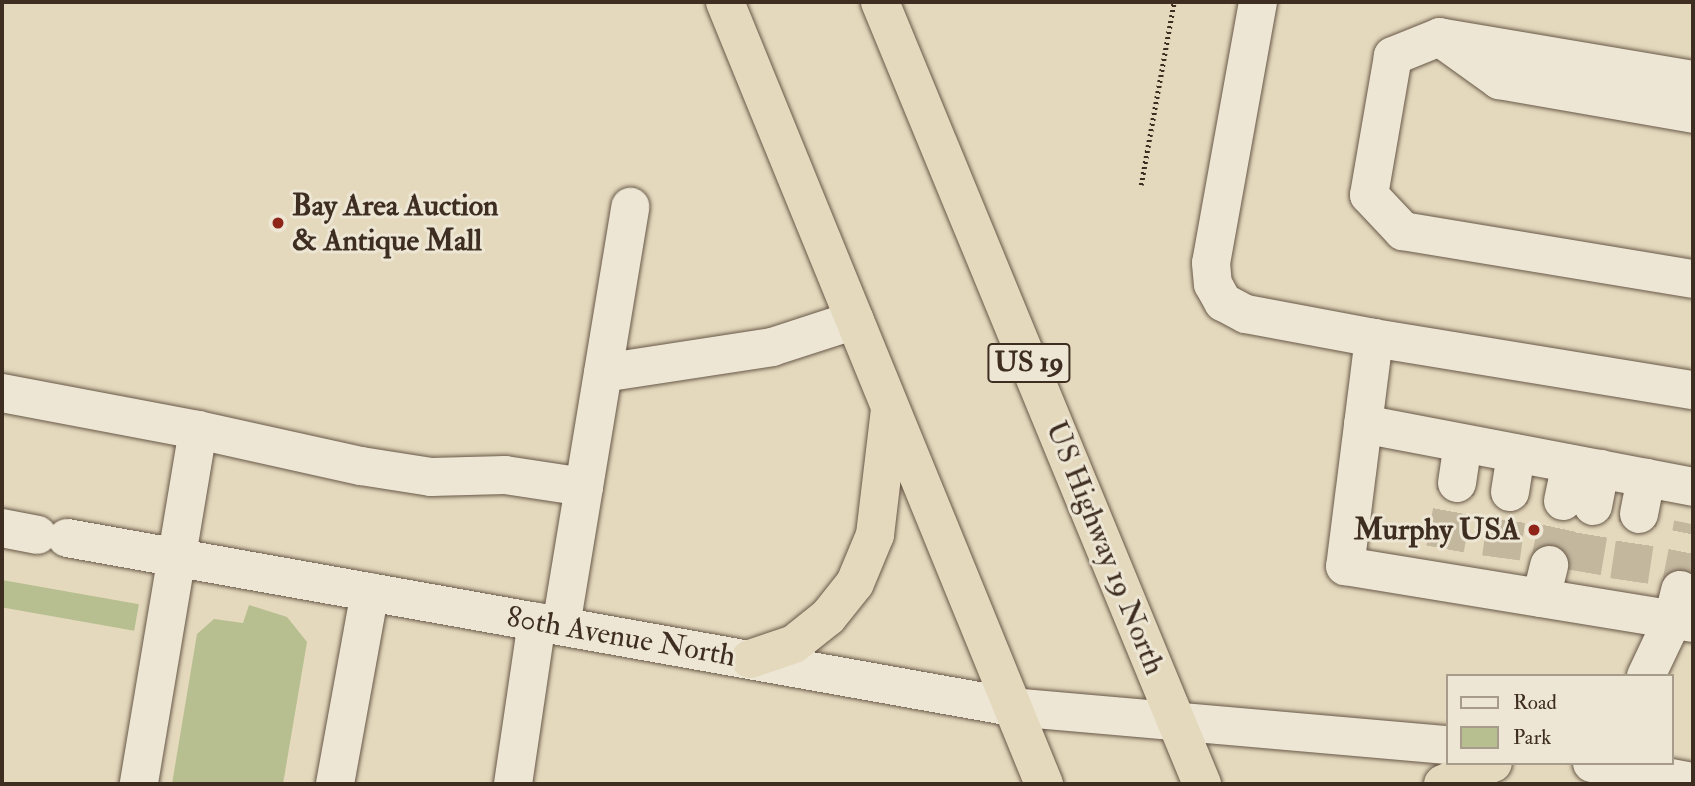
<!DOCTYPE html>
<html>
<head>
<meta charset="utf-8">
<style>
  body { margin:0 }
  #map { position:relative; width:1695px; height:786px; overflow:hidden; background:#e4d9bd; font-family:"IM FELL Double Pica",serif }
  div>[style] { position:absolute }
  .green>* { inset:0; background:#b7be8f; transform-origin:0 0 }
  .minor-tunnel>* { height:38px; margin-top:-19px; transform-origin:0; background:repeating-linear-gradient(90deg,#c3b79e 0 38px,transparent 0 57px) }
  .path>* { height:4.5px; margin-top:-2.25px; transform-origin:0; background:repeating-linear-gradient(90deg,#3e2d21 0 2px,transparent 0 5.5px) }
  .roads { filter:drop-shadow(0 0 2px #685848) drop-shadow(0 0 2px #685848) }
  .minor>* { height:38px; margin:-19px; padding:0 19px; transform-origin:19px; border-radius:19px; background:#ede6d4 }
  .highway>* { height:38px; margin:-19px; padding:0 19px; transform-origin:19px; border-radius:19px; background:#e4d9bd }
  .dots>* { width:19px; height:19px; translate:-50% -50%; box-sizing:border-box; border:4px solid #ede6d4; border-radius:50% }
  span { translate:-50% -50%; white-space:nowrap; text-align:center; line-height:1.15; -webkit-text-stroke:6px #ede6d4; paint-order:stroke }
  .shield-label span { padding:2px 5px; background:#ede6d4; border:2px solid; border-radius:5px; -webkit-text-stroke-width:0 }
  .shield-label { font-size:28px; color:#3e2d21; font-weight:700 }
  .poi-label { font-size:30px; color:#3e2d21; font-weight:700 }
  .left { translate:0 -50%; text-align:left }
  .right { translate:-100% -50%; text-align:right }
  .street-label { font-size:30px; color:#3e2d21 }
  .frame { position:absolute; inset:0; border:4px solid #3e2d21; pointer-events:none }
  .legend { position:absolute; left:1446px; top:674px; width:228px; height:91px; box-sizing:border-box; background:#ede6d4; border:2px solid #a79c8c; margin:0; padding:9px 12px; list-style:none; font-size:21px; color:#3e2d21 }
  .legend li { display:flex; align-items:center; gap:14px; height:35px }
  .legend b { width:35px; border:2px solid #a79c8c }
</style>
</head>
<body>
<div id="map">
  <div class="green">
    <div style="left:2px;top:580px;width:139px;height:27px;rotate:10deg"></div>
    <div style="clip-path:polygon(249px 605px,287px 617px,307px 642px,283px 784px,172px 784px,197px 634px,214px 619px,243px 623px)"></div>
  </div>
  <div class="minor-tunnel">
    <div style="left:1445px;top:549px;width:67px;rotate:-79.7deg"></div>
    <div style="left:1501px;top:558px;width:67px;rotate:-82.2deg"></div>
    <div style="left:1549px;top:565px;width:66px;rotate:-77.7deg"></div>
    <div style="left:1582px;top:572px;width:67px;rotate:-80.5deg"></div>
    <div style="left:1629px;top:581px;width:68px;rotate:-81.5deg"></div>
    <div style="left:1680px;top:590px;width:67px;rotate:-78.9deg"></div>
  </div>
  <div class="path">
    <div style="left:1141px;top:185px;width:186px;rotate:-79.8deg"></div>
  </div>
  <div class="roads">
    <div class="minor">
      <div style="left:1258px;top:2px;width:265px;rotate:100.2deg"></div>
      <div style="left:1211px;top:263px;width:21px;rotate:85deg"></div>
      <div style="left:1213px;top:284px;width:21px;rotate:61deg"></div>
      <div style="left:1223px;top:302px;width:26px;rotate:28deg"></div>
      <div style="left:1246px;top:314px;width:130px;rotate:10.6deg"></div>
      <div style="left:1374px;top:338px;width:323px;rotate:9.3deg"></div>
      <div style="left:1445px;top:41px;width:67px;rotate:35.8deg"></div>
      <div style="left:1499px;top:80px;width:197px;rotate:9.9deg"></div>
      <div style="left:1693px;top:80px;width:257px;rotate:-170.4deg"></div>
      <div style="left:1440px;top:37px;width:51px;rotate:158deg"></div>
      <div style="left:1393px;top:56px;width:141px;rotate:99.8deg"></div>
      <div style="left:1369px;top:195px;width:50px;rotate:46.6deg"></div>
      <div style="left:1403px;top:231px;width:294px;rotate:9.4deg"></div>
      <div style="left:1374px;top:338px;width:230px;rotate:97.2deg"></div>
      <div style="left:1345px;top:566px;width:353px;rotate:9.3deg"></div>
      <div style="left:603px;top:373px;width:171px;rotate:-8.7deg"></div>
      <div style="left:772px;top:347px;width:87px;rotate:-18deg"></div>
      <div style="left:2px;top:393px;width:199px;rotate:10.7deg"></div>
      <div style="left:198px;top:430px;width:359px;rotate:99.5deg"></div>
      <div style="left:1363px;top:424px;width:336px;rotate:10.8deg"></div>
      <div style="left:198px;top:430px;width:167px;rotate:12.5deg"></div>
      <div style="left:361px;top:466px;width:71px;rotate:8.9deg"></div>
      <div style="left:431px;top:477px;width:74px;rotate:-1.5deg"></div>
      <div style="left:505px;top:475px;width:80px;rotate:8.6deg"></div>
      <div style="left:1457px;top:483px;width:40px;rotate:-81.5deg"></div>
      <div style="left:1510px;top:492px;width:39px;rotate:-81deg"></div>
      <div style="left:1563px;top:501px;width:38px;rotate:-78deg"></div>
      <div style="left:1593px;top:506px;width:38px;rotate:-79deg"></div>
      <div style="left:1639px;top:514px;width:37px;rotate:-79deg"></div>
      <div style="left:2px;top:528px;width:36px;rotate:11deg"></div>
      <div style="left:67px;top:538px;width:960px;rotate:10.14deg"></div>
      <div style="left:1012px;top:707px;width:438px;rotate:5deg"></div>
      <div style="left:1541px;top:598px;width:34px;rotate:-76deg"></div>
      <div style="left:561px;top:626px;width:425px;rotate:-80.6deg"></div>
      <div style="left:1646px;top:676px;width:63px;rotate:-64.7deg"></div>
      <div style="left:1673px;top:619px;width:30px;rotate:-76deg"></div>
      <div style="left:1592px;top:763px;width:103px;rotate:10.7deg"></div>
      <div style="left:335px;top:784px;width:195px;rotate:-79.7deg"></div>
      <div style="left:513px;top:784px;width:164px;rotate:-81.6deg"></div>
    </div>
    <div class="highway">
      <div style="left:725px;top:2px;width:845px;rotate:67.81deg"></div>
      <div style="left:880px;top:2px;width:846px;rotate:67.62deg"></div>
      <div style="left:750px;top:659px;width:46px;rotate:-18.8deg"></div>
      <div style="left:794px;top:644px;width:43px;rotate:-38.5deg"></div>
      <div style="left:828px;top:617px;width:43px;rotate:-51.5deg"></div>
      <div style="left:855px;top:583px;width:52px;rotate:-67.4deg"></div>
      <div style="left:875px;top:535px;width:126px;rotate:-83.2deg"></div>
      <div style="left:1443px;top:784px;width:54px;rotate:-22.8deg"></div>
    </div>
  </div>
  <div class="dots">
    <div style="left:278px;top:223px;background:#8f2418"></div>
    <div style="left:1534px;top:530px;background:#8f2418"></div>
  </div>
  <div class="shield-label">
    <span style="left:1029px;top:363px">US 19</span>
  </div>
  <div class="poi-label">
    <span class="left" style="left:292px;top:223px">Bay Area Auction<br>&amp; Antique Mall</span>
    <span class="right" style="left:1520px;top:530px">Murphy USA</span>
  </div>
  <div class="street-label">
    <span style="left:1105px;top:548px;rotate:68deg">US Highway 19 North</span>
    <span style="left:621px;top:637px;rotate:10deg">80th Avenue North</span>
  </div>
  <div class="frame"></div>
  <ul class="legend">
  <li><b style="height:9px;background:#ede6d4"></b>Road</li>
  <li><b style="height:19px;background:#b7be8f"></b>Park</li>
  </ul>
</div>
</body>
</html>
